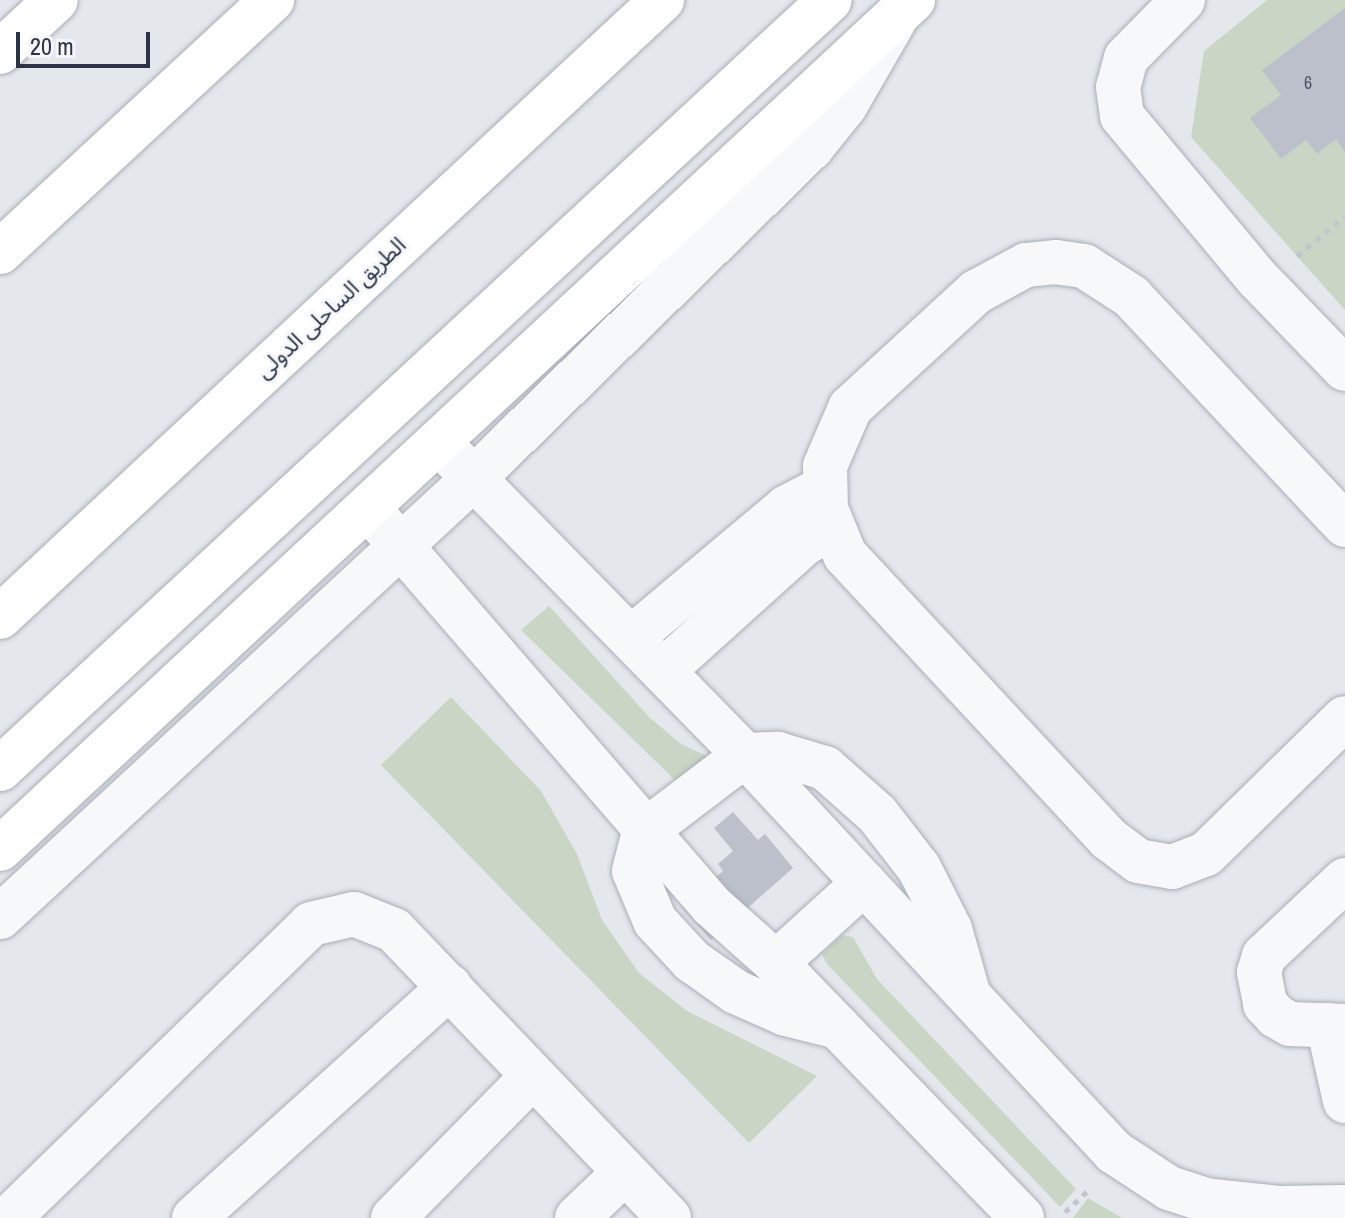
<!DOCTYPE html>
<html>
<head>
<meta charset="utf-8">
<style>
  body { margin:0 }
  #map { position:relative; width:1345px; height:1218px; overflow:hidden; background:#e4e7ec; font-family:"Archivo Narrow","Noto Sans Arabic",sans-serif }
  div>[style] { position:absolute }
  .green>* { inset:0; background:#c9d6c5 }
  .building>* { inset:0; background:#bbc0ca }
  .path>* { height:5px; margin-top:-2.5px; transform-origin:0; background:repeating-linear-gradient(90deg,#c2c5cb 0 6px,transparent 0 12px) }
  .roads { filter:drop-shadow(0 0 2px #a9aeb7) drop-shadow(0 0 2px #a9aeb7) }
  .minor>* { height:44px; margin:-22px; padding:0 22px; transform-origin:22px; border-radius:22px; background:#f7f8fa }
  .major>* { height:44px; margin:-22px; padding:0 22px; transform-origin:22px; border-radius:22px; background:#fff }
  .highway>* { height:44px; margin:-22px; padding:0 22px; transform-origin:22px; border-radius:22px; background:#fff }
  span { translate:-50% -50%; white-space:nowrap; text-align:center; line-height:1.15; -webkit-text-stroke:6px #f4f6f9; paint-order:stroke }
  .number-label { font-size:18px; color:#4f5766 }
  .number-label span { -webkit-text-stroke-width:0 }
  .street-label { font-size:22px; color:#2b3445 }
  .scale { position:absolute; left:16px; top:32px; width:134px; height:36px; box-sizing:border-box; border:4px solid #2b3445; border-top:0; padding-left:10px; font-size:24px; line-height:28px; white-space:nowrap; color:#2b3445; -webkit-text-stroke:6px #f4f6f9; paint-order:stroke }
</style>
</head>
<body>
<div id="map">
  <div class="green">
    <div style="clip-path:polygon(1267px 0,1345px 0,1345px 310px,1191px 137px,1204px 51px)"></div>
    <div style="clip-path:polygon(549px 606px,649px 717px,681px 744px,709px 757px,679px 784px,521px 630px)"></div>
    <div style="clip-path:polygon(451px 697px,541px 791px,577px 854px,602px 920px,639px 973px,687px 1011px,817px 1076px,749px 1143px,381px 765px)"></div>
    <div style="clip-path:polygon(842px 935px,853px 937px,877px 979px,1076px 1189px,1060px 1207px,826px 963px,822px 954px)"></div>
    <div style="clip-path:polygon(1088px 1198px,1122px 1218px,1073px 1218px)"></div>
  </div>
  <div class="building">
    <div style="clip-path:polygon(1345px 8px,1345px 152px,1336px 139px,1317px 154px,1306px 140px,1281px 159px,1250px 118px,1281px 95px,1262px 70px)"></div>
    <div style="clip-path:polygon(733px 812px,758px 840px,765px 834px,793px 868px,711px 940px,682px 907px,723px 871px,718px 864px,733px 851px,714px 828px)"></div>
  </div>
  <div class="path">
    <div style="left:1297px;top:256px;width:62px;rotate:-39.8deg"></div>
    <div style="left:1065px;top:1212px;width:34px;rotate:-43deg"></div>
  </div>
  <div class="roads">
    <div class="minor">
      <div style="left:1183px;top:0;width:81px;rotate:134.5deg"></div>
      <div style="left:1126px;top:58px;width:30px;rotate:105deg"></div>
      <div style="left:1118px;top:87px;width:29px;rotate:82deg"></div>
      <div style="left:1122px;top:116px;width:212px;rotate:50.2deg"></div>
      <div style="left:1258px;top:279px;width:125px;rotate:46deg"></div>
      <div style="left:453px;top:457px;width:417px;rotate:45.6deg"></div>
      <div style="left:745px;top:755px;width:542px;rotate:47.09deg"></div>
      <div style="left:1114px;top:1152px;width:66px;rotate:33.2deg"></div>
      <div style="left:1169px;top:1188px;width:38px;rotate:18deg"></div>
      <div style="left:1205px;top:1200px;width:74px;rotate:6.2deg"></div>
      <div style="left:381px;top:523px;width:506px;rotate:49.17deg"></div>
      <div style="left:712px;top:906px;width:86px;rotate:41.7deg"></div>
      <div style="left:776px;top:963px;width:354px;rotate:46deg"></div>
      <div style="left:1345px;top:525px;width:312px;rotate:-133.1deg"></div>
      <div style="left:1132px;top:297px;width:57px;rotate:-147.1deg"></div>
      <div style="left:1084px;top:266px;width:28px;rotate:-172deg"></div>
      <div style="left:1056px;top:262px;width:30px;rotate:174deg"></div>
      <div style="left:1026px;top:265px;width:57px;rotate:151.6deg"></div>
      <div style="left:976px;top:292px;width:171px;rotate:137.4deg"></div>
      <div style="left:850px;top:408px;width:63px;rotate:113.3deg"></div>
      <div style="left:825px;top:466px;width:43px;rotate:88.7deg"></div>
      <div style="left:826px;top:509px;width:50px;rotate:67.6deg"></div>
      <div style="left:845px;top:555px;width:388px;rotate:47.1deg"></div>
      <div style="left:1109px;top:839px;width:36px;rotate:37deg"></div>
      <div style="left:1138px;top:861px;width:35px;rotate:10deg"></div>
      <div style="left:1172px;top:867px;width:36px;rotate:-21deg"></div>
      <div style="left:1206px;top:854px;width:194px;rotate:-44.4deg"></div>
      <div style="left:631px;top:638px;width:204px;rotate:-40deg"></div>
      <div style="left:787px;top:507px;width:42px;rotate:-27.2deg"></div>
      <div style="left:663px;top:671px;width:193px;rotate:-42.1deg"></div>
      <div style="left:806px;top:542px;width:29px;rotate:-25deg"></div>
      <div style="left:1345px;top:880px;width:111px;rotate:136.8deg"></div>
      <div style="left:1264px;top:956px;width:17px;rotate:107deg"></div>
      <div style="left:1259px;top:972px;width:33px;rotate:79deg"></div>
      <div style="left:1265px;top:1004px;width:16px;rotate:47deg"></div>
      <div style="left:1276px;top:1016px;width:16px;rotate:30deg"></div>
      <div style="left:1290px;top:1024px;width:55px;rotate:2.1deg"></div>
      <div style="left:0;top:917px;width:646px;rotate:-42.8deg"></div>
      <div style="left:474px;top:478px;width:473px;rotate:-44.4deg"></div>
      <div style="left:812px;top:147px;width:53px;rotate:-51.2deg"></div>
      <div style="left:845px;top:106px;width:98px;rotate:-60deg"></div>
      <div style="left:776px;top:963px;width:119px;rotate:-42.3deg"></div>
      <div style="left:1328px;top:1025px;width:78px;rotate:77.4deg"></div>
      <div style="left:838px;top:1027px;width:54px;rotate:-166deg"></div>
      <div style="left:786px;top:1014px;width:55px;rotate:-156.3deg"></div>
      <div style="left:736px;top:992px;width:54px;rotate:-144.8deg"></div>
      <div style="left:692px;top:961px;width:54px;rotate:-132.8deg"></div>
      <div style="left:655px;top:921px;width:54px;rotate:-112.8deg"></div>
      <div style="left:634px;top:871px;width:40px;rotate:-75.6deg"></div>
      <div style="left:644px;top:832px;width:127px;rotate:-37.3deg"></div>
      <div style="left:745px;top:755px;width:33px;rotate:-2deg"></div>
      <div style="left:778px;top:754px;width:49px;rotate:16.6deg"></div>
      <div style="left:825px;top:768px;width:69px;rotate:41.5deg"></div>
      <div style="left:877px;top:814px;width:68px;rotate:52.1deg"></div>
      <div style="left:919px;top:868px;width:68px;rotate:63.1deg"></div>
      <div style="left:950px;top:929px;width:62px;rotate:74.2deg"></div>
      <div style="left:1253px;top:1216px;width:27px;rotate:-17deg"></div>
      <div style="left:1279px;top:1208px;width:66px;rotate:-0.9deg"></div>
      <div style="left:9px;top:1218px;width:421px;rotate:-44.2deg"></div>
      <div style="left:311px;top:924px;width:44px;rotate:-13.1deg"></div>
      <div style="left:354px;top:914px;width:43px;rotate:21.8deg"></div>
      <div style="left:394px;top:930px;width:398px;rotate:46.3deg"></div>
      <div style="left:194px;top:1218px;width:345px;rotate:-42.1deg"></div>
      <div style="left:393px;top:1218px;width:199px;rotate:-45.4deg"></div>
      <div style="left:577px;top:1218px;width:66px;rotate:-43.8deg"></div>
    </div>
    <div class="major">
      <div style="left:0;top:52px;width:76px;rotate:-42.9deg"></div>
      <div style="left:0;top:769px;width:1131px;rotate:-42.82deg"></div>
      <div style="left:0;top:849px;width:1247px;rotate:-42.92deg"></div>
    </div>
    <div class="highway">
      <div style="left:0;top:252px;width:371px;rotate:-42.8deg"></div>
      <div style="left:0;top:617px;width:905px;rotate:-42.98deg"></div>
    </div>
  </div>
  <div class="number-label">
    <span style="left:1308px;top:83px">6</span>
  </div>
  <div class="street-label">
    <span style="left:331px;top:308px;rotate:-43deg">الطريق الساحلى الدولى</span>
  </div>
  <div class="scale">20 m</div>
</div>
</body>
</html>
